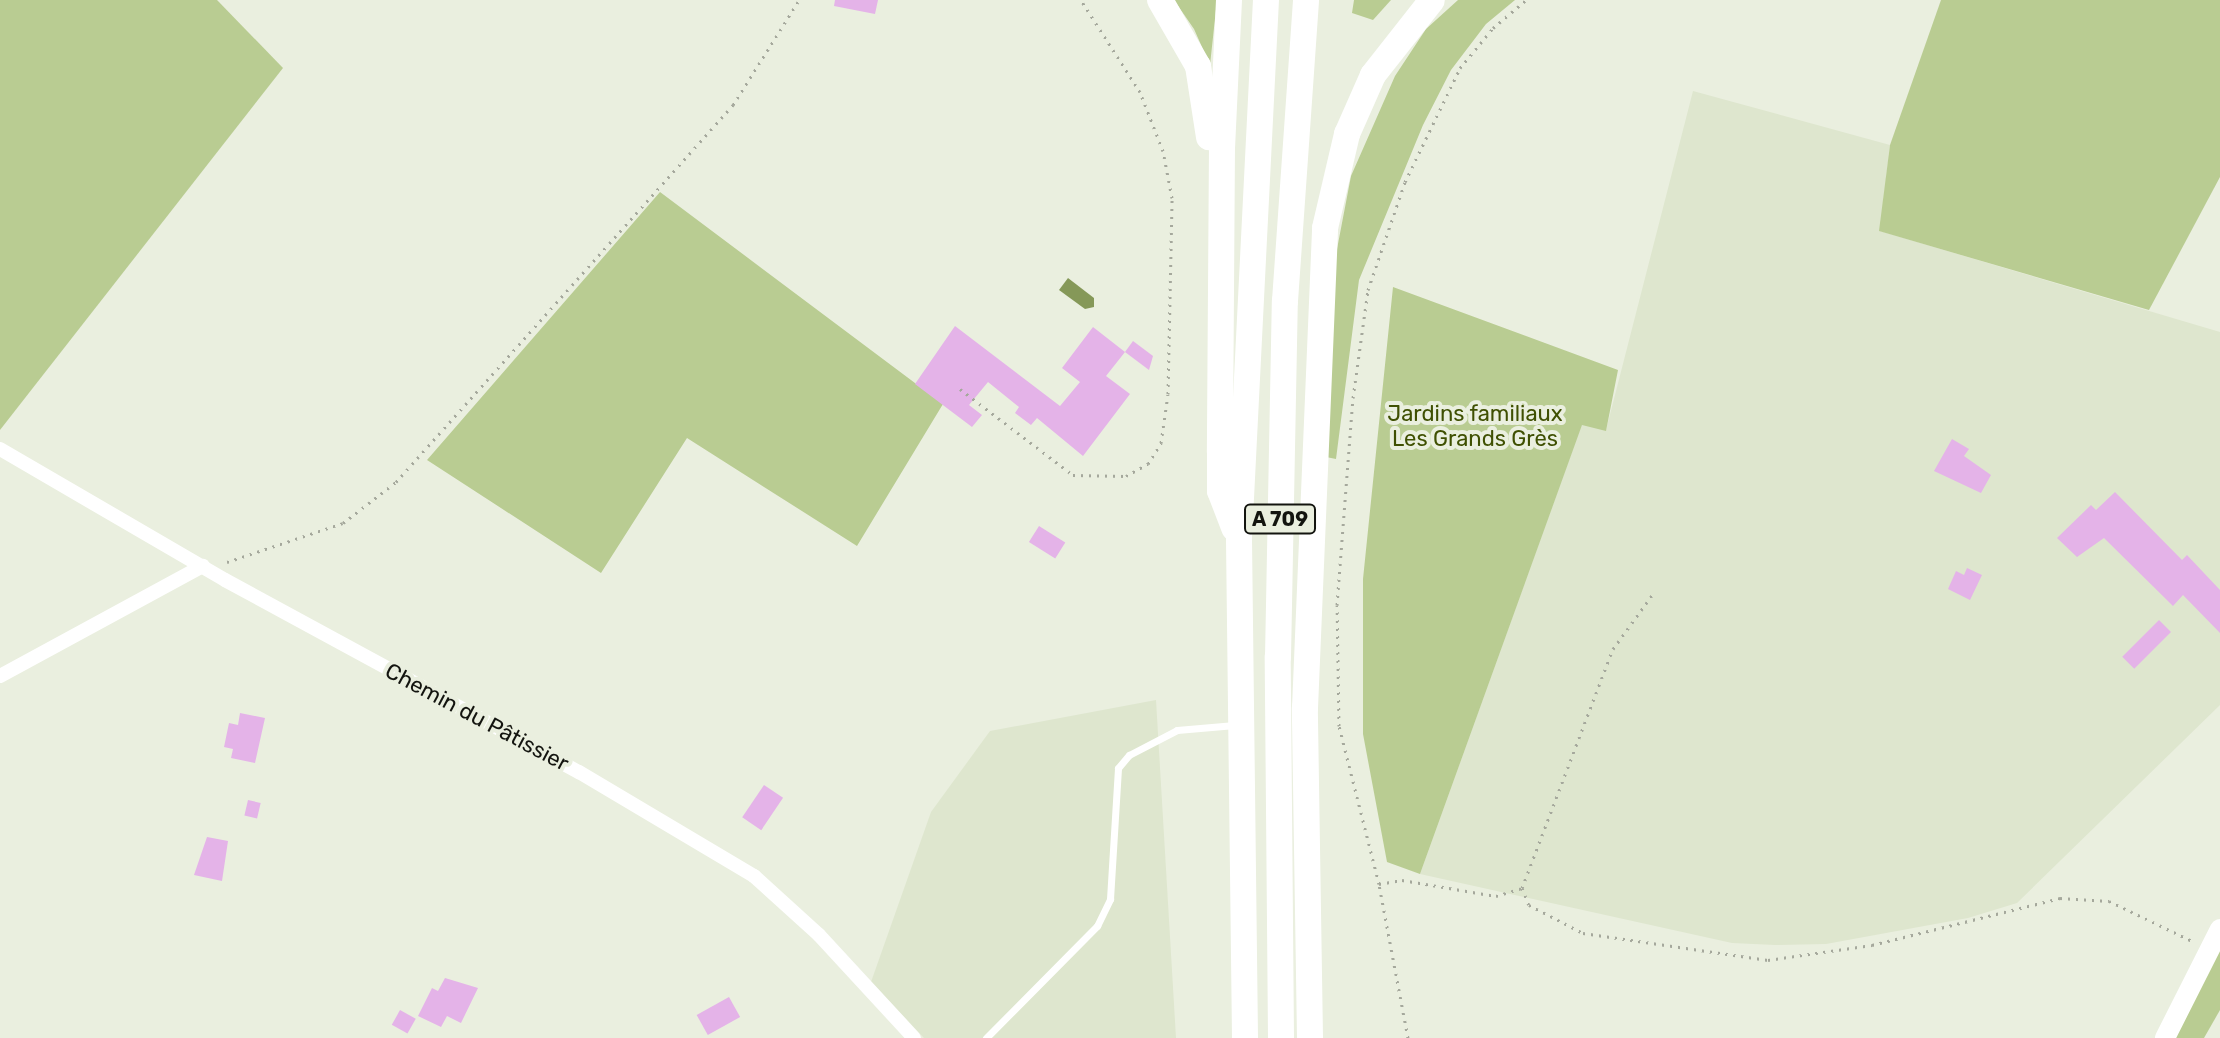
<!DOCTYPE html>
<html>
<head>
<meta charset="utf-8">
<style>
  body { margin:0 }
  #map { position:relative; width:2220px; height:1038px; overflow:hidden; background:#eaefdf; font-family:Rubik,sans-serif }
  div>[style] { position:absolute }
  .built>* { inset:0; background:#dee6ce }
  .green>* { inset:0; background:#b9cc92 }
  .water>* { inset:0; background:#859858 }
  .building>* { inset:0; background:#e4b3e8; transform-origin:0 0 }
  .path>* { height:3px; margin-top:-1.5px; transform-origin:0; background:repeating-linear-gradient(90deg,#a5a89c 0 2px,transparent 0 8px) }
  .lane>* { height:7px; margin:-3.5px; padding:0 3.5px; transform-origin:3.5px; border-radius:3.5px; background:#fff }
  .street>* { height:14px; margin:-7px; padding:0 7px; transform-origin:7px; border-radius:7px; background:#fff }
  .secondary>* { height:20px; margin:-10px; padding:0 10px; transform-origin:10px; border-radius:10px; background:#fff }
  .highway>* { height:26px; margin:-13px; padding:0 13px; transform-origin:13px; border-radius:13px; background:#fff }
  span { translate:-50% -50%; white-space:nowrap; text-align:center; line-height:1.15; -webkit-text-stroke:8px #eaefdf; paint-order:stroke }
  .shield-label span { padding:2px 6px; background:#eaefdf; border:2px solid; border-radius:6px; -webkit-text-stroke-width:0 }
  .shield-label { font-size:20px; color:#13140f; font-weight:700 }
  .park-label { font-size:22px; color:#3f5002 }
  .street-label { font-size:22px; color:#13140f }
</style>
</head>
<body>
<div id="map">
  <div class="built">
    <div style="clip-path:polygon(1693px 91px,1890px 145px,1880px 231px,2220px 332px,2220px 705px,2017px 903px,1968px 918px,1826px 944px,1775px 945px,1732px 943px,1420px 874px,1582px 424px,1606px 430px)"></div>
    <div style="clip-path:polygon(1156px 700px,1176px 1038px,924px 1038px,871px 982px,931px 812px,990px 731px)"></div>
  </div>
  <div class="green">
    <div style="clip-path:polygon(0 0,217px 0,283px 68px,0 430px)"></div>
    <div style="clip-path:polygon(1174px 0,1217px 0,1210px 65px,1194px 29px)"></div>
    <div style="clip-path:polygon(1354px 0,1391px 0,1373px 20px,1352px 13px)"></div>
    <div style="clip-path:polygon(1458px 0,1515px 0,1486px 24px,1451px 70px,1423px 125px,1359px 280px,1336px 459px,1326px 457px,1333px 270px,1351px 176px,1395px 76px,1426px 29px)"></div>
    <div style="clip-path:polygon(1941px 0,2220px 0,2220px 177px,2149px 310px,1879px 231px,1890px 145px)"></div>
    <div style="clip-path:polygon(660px 192px,943px 404px,857px 546px,687px 438px,601px 573px,427px 460px)"></div>
    <div style="clip-path:polygon(1393px 287px,1618px 370px,1606px 431px,1582px 425px,1420px 874px,1387px 862px,1363px 734px,1363px 579px)"></div>
    <div style="clip-path:polygon(2220px 949px,2220px 1010px,2204px 1038px,2175px 1038px)"></div>
  </div>
  <div class="water">
    <div style="clip-path:polygon(1068px 278px,1094px 298px,1094px 307px,1085px 309px,1059px 290px)"></div>
  </div>
  <div class="building">
    <div style="clip-path:polygon(835px 0,878px 0,875px 14px,834px 6px)"></div>
    <div style="clip-path:polygon(955px 326px,1060px 406px,1080px 382px,1062px 368px,1093px 327px,1125px 352px,1106px 376px,1130px 394px,1083px 456px,1037px 418px,1031px 425px,1015px 413px,1019px 407px,988px 382px,969px 405px,982px 415px,972px 427px,915px 384px)"></div>
    <div style="clip-path:polygon(1133px 341px,1153px 356px,1149px 370px,1125px 352px)"></div>
    <div style="clip-path:polygon(1952px 439px,1969px 449px,1964px 456px,1991px 475px,1981px 493px,1934px 471px)"></div>
    <div style="clip-path:polygon(2115px 492px,2182px 560px,2187px 555px,2220px 590px,2220px 633px,2183px 595px,2173px 606px,2104px 538px,2077px 557px,2057px 538px,2091px 505px,2096px 510px)"></div>
    <div style="left:1039px;top:526px;width:31px;height:19px;rotate:32deg"></div>
    <div style="clip-path:polygon(1967px 568px,1982px 575px,1970px 600px,1948px 589px,1956px 571px,1964px 575px)"></div>
    <div style="left:2159px;top:620px;width:17px;height:52px;rotate:45deg"></div>
    <div style="clip-path:polygon(240px 713px,265px 718px,255px 763px,231px 758px,233px 749px,224px 747px,229px 723px,238px 725px)"></div>
    <div style="left:764px;top:785px;width:23px;height:39px;rotate:34deg"></div>
    <div style="left:248px;top:800px;width:13px;height:16px;rotate:13deg"></div>
    <div style="clip-path:polygon(207px 837px,228px 841px,222px 881px,194px 875px)"></div>
    <div style="clip-path:polygon(445px 978px,478px 988px,461px 1023px,447px 1016px,441px 1027px,418px 1016px,432px 988px,438px 991px)"></div>
    <div style="left:729px;top:997px;width:23px;height:37px;rotate:61deg"></div>
    <div style="left:400px;top:1010px;width:18px;height:17px;rotate:29deg"></div>
  </div>
  <div class="path">
    <div style="left:960px;top:389px;width:142px;rotate:37.3deg"></div>
    <div style="left:1073px;top:475px;width:53px;rotate:1.1deg"></div>
    <div style="left:1126px;top:476px;width:25px;rotate:-29deg"></div>
    <div style="left:1148px;top:464px;width:25px;rotate:-58deg"></div>
    <div style="left:1161px;top:443px;width:49px;rotate:-81.9deg"></div>
    <div style="left:1168px;top:394px;width:196px;rotate:-88.8deg"></div>
    <div style="left:1172px;top:198px;width:48px;rotate:-100.8deg"></div>
    <div style="left:1163px;top:151px;width:63px;rotate:-111.3deg"></div>
    <div style="left:1140px;top:92px;width:109px;rotate:-122.7deg"></div>
    <div style="left:227px;top:562px;width:122px;rotate:-18.6deg"></div>
    <div style="left:343px;top:523px;width:67px;rotate:-37.7deg"></div>
    <div style="left:396px;top:482px;width:506px;rotate:-48.21deg"></div>
    <div style="left:733px;top:105px;width:124px;rotate:-57.8deg"></div>
    <div style="left:1379px;top:884px;width:23px;rotate:-10deg"></div>
    <div style="left:1402px;top:880px;width:95px;rotate:9.7deg"></div>
    <div style="left:1496px;top:896px;width:27px;rotate:-17deg"></div>
    <div style="left:1522px;top:888px;width:18px;rotate:68deg"></div>
    <div style="left:1529px;top:905px;width:61px;rotate:27.4deg"></div>
    <div style="left:1583px;top:933px;width:187px;rotate:8.3deg"></div>
    <div style="left:1768px;top:960px;width:105px;rotate:-8.2deg"></div>
    <div style="left:1872px;top:945px;width:194px;rotate:-14deg"></div>
    <div style="left:2060px;top:898px;width:49px;rotate:3.5deg"></div>
    <div style="left:2109px;top:901px;width:92px;rotate:25.7deg"></div>
    <div style="left:1522px;top:888px;width:256px;rotate:-69.2deg"></div>
    <div style="left:1613px;top:649px;width:68px;rotate:-54deg"></div>
    <div style="left:1408px;top:1038px;width:157px;rotate:-100.7deg"></div>
    <div style="left:1379px;top:884px;width:163px;rotate:-104.2deg"></div>
    <div style="left:1339px;top:726px;width:121px;rotate:-90.9deg"></div>
    <div style="left:1337px;top:605px;width:208px;rotate:-85.6deg"></div>
    <div style="left:1353px;top:398px;width:109px;rotate:-82.1deg"></div>
    <div style="left:1368px;top:290px;width:114px;rotate:-71.1deg"></div>
    <div style="left:1405px;top:182px;width:127px;rotate:-64.2deg"></div>
    <div style="left:1460px;top:68px;width:52px;rotate:-50.5deg"></div>
    <div style="left:1493px;top:28px;width:43px;rotate:-40.3deg"></div>
  </div>
  <div class="lane">
    <div style="left:986px;top:1038px;width:158px;rotate:-45.3deg"></div>
    <div style="left:1097px;top:926px;width:30px;rotate:-64deg"></div>
    <div style="left:1110px;top:899px;width:131px;rotate:-86.5deg"></div>
    <div style="left:1118px;top:768px;width:17px;rotate:-50deg"></div>
    <div style="left:1129px;top:755px;width:54px;rotate:-27.5deg"></div>
    <div style="left:1177px;top:730px;width:58px;rotate:-4.9deg"></div>
  </div>
  <div class="street">
    <div style="left:0;top:449px;width:260px;rotate:30.2deg"></div>
    <div style="left:225px;top:580px;width:403px;rotate:28.5deg"></div>
    <div style="left:579px;top:772px;width:204px;rotate:30.7deg"></div>
    <div style="left:754px;top:876px;width:88px;rotate:42.2deg"></div>
    <div style="left:819px;top:935px;width:140px;rotate:47.3deg"></div>
    <div style="left:0;top:676px;width:231px;rotate:-28.5deg"></div>
  </div>
  <div class="secondary">
    <div style="left:2165px;top:1038px;width:122px;rotate:-63.2deg"></div>
  </div>
  <div class="highway">
    <div style="left:1160px;top:0;width:76px;rotate:60.1deg"></div>
    <div style="left:1198px;top:66px;width:72px;rotate:81.2deg"></div>
    <div style="left:1229px;top:0;width:146px;rotate:92.7deg"></div>
    <div style="left:1222px;top:146px;width:306px;rotate:90.4deg"></div>
    <div style="left:1220px;top:452px;width:39px;rotate:90deg"></div>
    <div style="left:1220px;top:491px;width:40px;rotate:69deg"></div>
    <div style="left:1245px;top:1038px;width:500px;rotate:-90.69deg"></div>
    <div style="left:1239px;top:538px;width:539px;rotate:-87.13deg"></div>
    <div style="left:1281px;top:1038px;width:381px;rotate:-90.5deg"></div>
    <div style="left:1278px;top:657px;width:356px;rotate:-88.9deg"></div>
    <div style="left:1285px;top:301px;width:302px;rotate:-86deg"></div>
    <div style="left:1310px;top:1038px;width:330px;rotate:-90.9deg"></div>
    <div style="left:1305px;top:708px;width:480px;rotate:-87.6deg"></div>
    <div style="left:1325px;top:228px;width:97px;rotate:-76.8deg"></div>
    <div style="left:1347px;top:134px;width:64px;rotate:-66.2deg"></div>
    <div style="left:1373px;top:75px;width:95px;rotate:-51.8deg"></div>
  </div>
  <div class="shield-label">
    <span style="left:1280px;top:519px">A 709</span>
  </div>
  <div class="park-label">
    <span style="left:1475px;top:426px">Jardins familiaux<br>Les Grands Grès</span>
  </div>
  <div class="street-label">
    <span style="left:477px;top:717px;rotate:28deg">Chemin du Pâtissier</span>
  </div>
</div>
</body>
</html>
